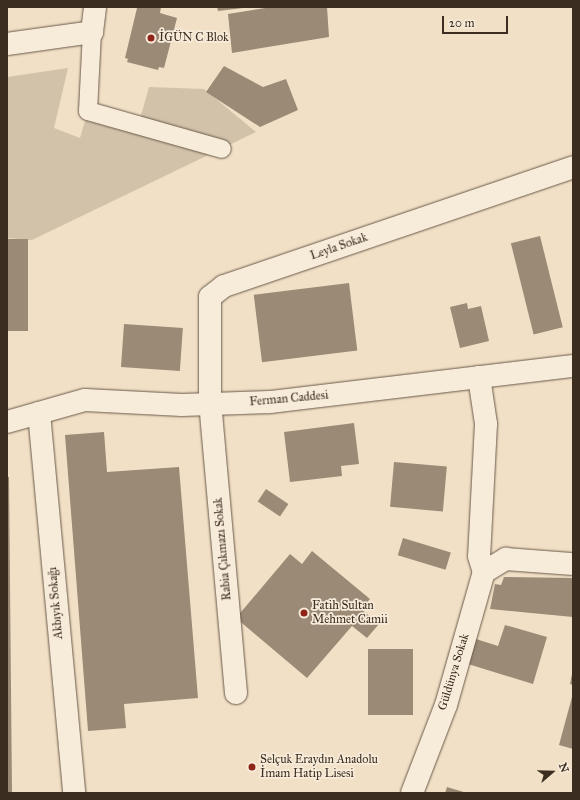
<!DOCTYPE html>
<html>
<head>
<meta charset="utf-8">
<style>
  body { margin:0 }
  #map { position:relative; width:580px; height:800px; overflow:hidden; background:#f2e0c6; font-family:"IM FELL Great Primer",serif }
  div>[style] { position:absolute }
  .green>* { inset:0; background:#d3c2aa }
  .building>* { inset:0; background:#9a8a76; transform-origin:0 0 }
  .roads { filter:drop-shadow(0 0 1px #695a49) drop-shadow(0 0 1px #695a49) }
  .pedestrian>* { height:18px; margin:-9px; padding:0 9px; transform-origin:9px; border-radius:9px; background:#f7ebda }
  .minor>* { height:22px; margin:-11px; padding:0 11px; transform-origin:11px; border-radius:11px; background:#f7ebda }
  .dots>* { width:11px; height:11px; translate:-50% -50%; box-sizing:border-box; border:2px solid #f7ebda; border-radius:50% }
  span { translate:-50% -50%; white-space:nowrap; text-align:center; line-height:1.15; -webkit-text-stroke:3.5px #f7ebda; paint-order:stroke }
  .poi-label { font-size:12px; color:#3b2d1f }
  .left { translate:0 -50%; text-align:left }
  .street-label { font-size:12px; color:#3b2d1f }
  .frame { position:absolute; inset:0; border:8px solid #3b2d1f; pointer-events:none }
  .north { position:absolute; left:532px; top:752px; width:40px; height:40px; -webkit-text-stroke:3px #f7ebda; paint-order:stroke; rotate:70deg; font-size:11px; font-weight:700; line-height:16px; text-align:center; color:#3b2d1f }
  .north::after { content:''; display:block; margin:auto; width:14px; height:18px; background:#3b2d1f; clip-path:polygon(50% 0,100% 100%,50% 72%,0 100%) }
  .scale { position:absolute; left:442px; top:16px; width:66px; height:18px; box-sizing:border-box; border:2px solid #3b2d1f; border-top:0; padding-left:5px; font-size:12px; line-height:14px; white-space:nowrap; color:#3b2d1f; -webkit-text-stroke:3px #f7ebda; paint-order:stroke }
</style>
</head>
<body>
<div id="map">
  <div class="green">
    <div style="clip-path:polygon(68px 68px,54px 128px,80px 138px,88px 111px,138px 126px,149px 87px,204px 89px,256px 132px,32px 240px,7px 238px,7px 77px)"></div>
  </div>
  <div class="building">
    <div style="clip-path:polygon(161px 7px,160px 13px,177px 18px,164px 68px,159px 67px,158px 70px,127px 62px,128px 59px,125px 58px,137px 8px)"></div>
    <div style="clip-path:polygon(217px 7px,243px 7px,243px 8px,218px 11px)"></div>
    <div style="clip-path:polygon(272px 7px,327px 7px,329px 37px,232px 53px,228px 14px)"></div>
    <div style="clip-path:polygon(224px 66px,263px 87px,286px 79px,298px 110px,260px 127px,206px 92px)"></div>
    <div style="left:540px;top:236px;width:94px;height:30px;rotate:76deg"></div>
    <div style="left:7px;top:239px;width:21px;height:92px"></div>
    <div style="left:349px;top:283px;width:68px;height:96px;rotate:83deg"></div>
    <div style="clip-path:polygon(467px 303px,468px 309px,481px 306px,489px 341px,460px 348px,450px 307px)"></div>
    <div style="left:124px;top:324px;width:59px;height:43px;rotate:4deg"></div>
    <div style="clip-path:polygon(354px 423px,359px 464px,341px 466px,342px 476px,290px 482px,284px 432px)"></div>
    <div style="clip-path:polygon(104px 432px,107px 472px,179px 467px,198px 698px,124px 704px,126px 728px,88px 731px,65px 435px)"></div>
    <div style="left:394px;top:462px;width:53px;height:45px;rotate:5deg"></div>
    <div style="clip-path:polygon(7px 477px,9px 477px,12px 793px,7px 793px)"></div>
    <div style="left:266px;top:489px;width:27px;height:15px;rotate:34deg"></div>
    <div style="left:403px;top:538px;width:50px;height:18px;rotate:17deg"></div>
    <div style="clip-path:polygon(312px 551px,370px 599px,361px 609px,379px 624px,367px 638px,352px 626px,307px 678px,236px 618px,290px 554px,302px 564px)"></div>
    <div style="clip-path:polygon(504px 577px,573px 578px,573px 617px,490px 609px,495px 584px,501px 585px)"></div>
    <div style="clip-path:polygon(505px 625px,547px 637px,533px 684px,468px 664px,476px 639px,498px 646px)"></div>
    <div style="left:368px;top:649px;width:45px;height:66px"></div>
    <div style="clip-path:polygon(572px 674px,573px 674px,573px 685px,570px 684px)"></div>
    <div style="clip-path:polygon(572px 697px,573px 697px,573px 749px,559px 745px)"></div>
    <div style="clip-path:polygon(447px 787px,467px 793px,445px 793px)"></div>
  </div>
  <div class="roads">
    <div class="pedestrian">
      <div style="left:92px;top:32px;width:79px;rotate:92.9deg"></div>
      <div style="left:88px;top:111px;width:139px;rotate:15.8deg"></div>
    </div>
    <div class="minor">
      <div style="left:7px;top:44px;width:86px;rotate:-8deg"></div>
      <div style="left:92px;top:32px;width:25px;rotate:-83deg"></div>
      <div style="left:479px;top:377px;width:48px;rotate:81.5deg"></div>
      <div style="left:486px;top:424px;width:132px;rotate:93deg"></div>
      <div style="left:479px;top:556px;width:17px;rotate:73deg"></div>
      <div style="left:39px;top:413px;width:382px;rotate:84.7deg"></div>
      <div style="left:7px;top:422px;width:81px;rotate:-15.8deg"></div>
      <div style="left:85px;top:400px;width:97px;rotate:3deg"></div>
      <div style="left:182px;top:405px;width:88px;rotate:-2deg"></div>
      <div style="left:270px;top:402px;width:305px;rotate:-6.8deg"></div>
      <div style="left:484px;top:572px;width:26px;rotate:-31deg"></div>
      <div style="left:506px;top:559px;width:67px;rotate:4.3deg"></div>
      <div style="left:236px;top:693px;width:290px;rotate:-95.1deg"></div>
      <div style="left:210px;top:404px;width:107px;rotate:-90deg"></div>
      <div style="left:210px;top:297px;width:18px;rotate:-38deg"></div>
      <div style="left:224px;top:286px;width:369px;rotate:-18.8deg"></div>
      <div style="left:412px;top:793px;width:94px;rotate:-68.9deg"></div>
      <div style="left:446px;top:705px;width:138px;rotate:-74.1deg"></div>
    </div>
  </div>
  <div class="dots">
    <div style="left:151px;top:38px;background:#8f2418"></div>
    <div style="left:304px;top:613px;background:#8f2418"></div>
    <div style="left:252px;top:767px;background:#8f2418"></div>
  </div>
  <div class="poi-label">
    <span class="left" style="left:159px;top:38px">İGÜN C Blok</span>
    <span class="left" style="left:312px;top:613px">Fatih Sultan<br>Mehmet Camii</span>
    <span class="left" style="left:260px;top:767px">Selçuk Eraydın Anadolu<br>İmam Hatip Lisesi</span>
  </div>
  <div class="street-label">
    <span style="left:339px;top:247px;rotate:-19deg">Leyla Sokak</span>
    <span style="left:289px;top:399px;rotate:-5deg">Ferman Caddesi</span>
    <span style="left:223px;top:549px;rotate:-95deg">Rabia Çıkmazı Sokak</span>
    <span style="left:56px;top:603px;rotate:-95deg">Akbıyık Sokağı</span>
    <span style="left:454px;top:672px;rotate:-73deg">Güldünya Sokak</span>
  </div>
  <div class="frame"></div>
  <div class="north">N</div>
  <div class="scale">20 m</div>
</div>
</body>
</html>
